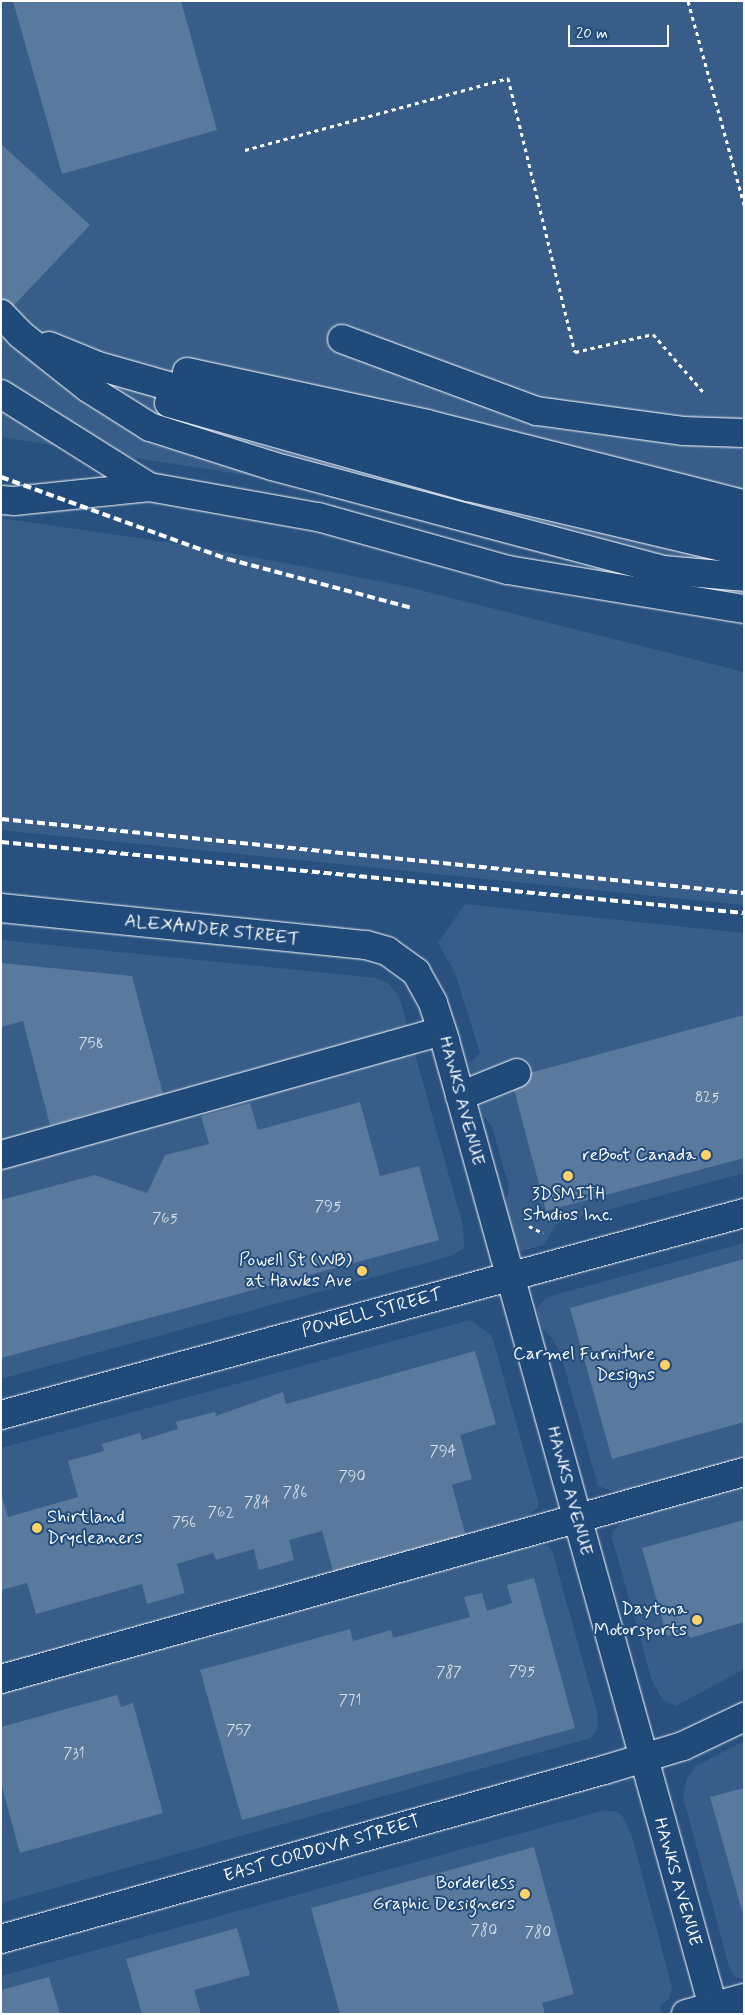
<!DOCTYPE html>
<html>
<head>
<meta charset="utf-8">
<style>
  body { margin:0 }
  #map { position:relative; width:745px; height:2015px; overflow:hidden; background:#28517f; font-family:Mynerve,sans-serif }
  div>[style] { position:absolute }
  .built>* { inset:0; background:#375d88 }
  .building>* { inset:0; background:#5a7a9d }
  .path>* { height:3px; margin-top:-1.5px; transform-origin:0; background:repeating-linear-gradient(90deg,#fff 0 4px,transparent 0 8px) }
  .roads { filter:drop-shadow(0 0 1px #fff) drop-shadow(0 0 1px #fff) }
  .minor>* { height:28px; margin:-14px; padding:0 14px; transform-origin:14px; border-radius:14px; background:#1f4a7a }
  .major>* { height:28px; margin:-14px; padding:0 14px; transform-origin:14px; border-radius:14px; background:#1f4a7a }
  .rail>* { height:4px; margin-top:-2px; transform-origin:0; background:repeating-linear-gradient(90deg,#fff 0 8px,transparent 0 12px) }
  .dots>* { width:14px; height:14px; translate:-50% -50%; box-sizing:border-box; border:2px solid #1f4a7a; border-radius:50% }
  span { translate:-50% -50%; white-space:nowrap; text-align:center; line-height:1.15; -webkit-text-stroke:4px #1f4a7a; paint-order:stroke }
  .number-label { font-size:15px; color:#d6dee6 }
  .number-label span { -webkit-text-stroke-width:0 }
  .street-label { font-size:18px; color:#fff }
  .poi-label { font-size:18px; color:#fff }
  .right { translate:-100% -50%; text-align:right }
  .left { translate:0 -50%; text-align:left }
  .frame { position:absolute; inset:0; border:2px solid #fff; pointer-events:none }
  .scale { position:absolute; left:568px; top:25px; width:101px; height:22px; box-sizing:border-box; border:2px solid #fff; border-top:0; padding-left:6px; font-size:15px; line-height:18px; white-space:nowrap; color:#fff; -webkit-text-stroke:4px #1f4a7a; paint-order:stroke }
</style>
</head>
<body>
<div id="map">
  <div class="built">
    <div style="clip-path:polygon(1px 1px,744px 1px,744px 609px,258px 477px,1px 437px)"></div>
    <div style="clip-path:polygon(1px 518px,194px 546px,400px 585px,744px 672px,744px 905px,1px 830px)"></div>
    <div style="clip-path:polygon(465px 904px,744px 933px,744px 1173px,556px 1224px,544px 1245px,518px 1252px,505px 1210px,509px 1187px,492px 1127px,483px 1115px,469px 1063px,480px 1053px,455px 973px,438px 943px)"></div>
    <div style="clip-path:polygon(1px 940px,377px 978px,388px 983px,399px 996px,463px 1226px,464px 1248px,451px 1256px,1px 1379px)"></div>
    <div style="clip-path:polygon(744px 1243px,744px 1669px,676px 1706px,663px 1700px,652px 1681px,612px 1538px,613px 1531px,624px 1520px,618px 1493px,598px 1486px,560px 1352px,551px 1337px,542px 1329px,537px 1312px,538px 1306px,547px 1297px)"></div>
    <div style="clip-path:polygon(470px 1320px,492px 1336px,538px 1501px,538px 1507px,523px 1520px,530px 1544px,549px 1546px,552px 1550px,597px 1712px,598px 1728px,591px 1738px,1px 1903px,1px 1448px)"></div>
    <div style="clip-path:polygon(744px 1741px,744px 1980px,734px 1976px,730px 1970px,683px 1797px,687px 1778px,696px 1766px)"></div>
    <div style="clip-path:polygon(605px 1810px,618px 1812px,623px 1817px,632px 1836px,672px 1988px,669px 1999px,660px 2006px,662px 2014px,1px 2014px,1px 1976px)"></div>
  </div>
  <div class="building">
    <div style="clip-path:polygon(13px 1px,181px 1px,217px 130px,62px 174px)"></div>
    <div style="clip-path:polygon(1px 144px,90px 225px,1px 319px)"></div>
    <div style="clip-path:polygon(1px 963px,132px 976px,163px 1094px,50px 1125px,23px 1021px,1px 1027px)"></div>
    <div style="clip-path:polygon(744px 1015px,744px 1158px,546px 1211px,511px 1078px)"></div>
    <div style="clip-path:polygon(360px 1102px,380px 1176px,419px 1166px,439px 1240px,1px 1358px,1px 1200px,95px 1175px,147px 1193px,165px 1155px,209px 1144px,201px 1116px,250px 1103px,258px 1130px)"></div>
    <div style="clip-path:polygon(744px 1259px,744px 1422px,612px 1459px,570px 1308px)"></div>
    <div style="clip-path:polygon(475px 1351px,496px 1424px,460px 1435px,472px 1479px,452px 1485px,466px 1537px,334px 1574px,322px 1531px,289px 1540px,294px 1560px,259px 1570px,254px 1549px,216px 1560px,213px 1553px,177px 1564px,185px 1593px,147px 1604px,142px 1584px,36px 1614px,27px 1583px,1px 1590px,1px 1494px,8px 1517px,78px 1497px,68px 1461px,104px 1451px,102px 1444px,140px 1433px,142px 1440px,178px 1429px,176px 1422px,215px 1412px,216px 1416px,283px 1392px,286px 1404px)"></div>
    <div style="clip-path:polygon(744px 1520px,744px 1622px,690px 1638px,686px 1631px,667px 1636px,642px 1548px)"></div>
    <div style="clip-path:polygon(534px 1578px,575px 1728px,242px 1820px,200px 1670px,350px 1629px,353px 1641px,391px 1630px,393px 1638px,470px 1617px,464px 1597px,482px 1593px,487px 1611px,512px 1603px,507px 1585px)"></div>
    <div style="clip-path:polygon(117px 1695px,121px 1707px,133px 1703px,163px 1813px,20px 1853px,1px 1783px,1px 1727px)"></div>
    <div style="clip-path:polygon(744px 1788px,744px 1914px,743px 1914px,710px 1797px)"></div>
    <div style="clip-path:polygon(534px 1847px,574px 1994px,542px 2003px,545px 2014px,340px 2014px,311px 1908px)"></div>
    <div style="clip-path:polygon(237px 1928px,250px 1975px,194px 1990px,201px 2014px,142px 2014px,126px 1959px)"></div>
    <div style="clip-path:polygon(49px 1977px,60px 2014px,1px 2014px,1px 1990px)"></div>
  </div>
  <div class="path">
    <div style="left:688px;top:1px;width:212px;rotate:74.6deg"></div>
    <div style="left:245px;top:150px;width:273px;rotate:-15.3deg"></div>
    <div style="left:508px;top:78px;width:282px;rotate:76.3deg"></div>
    <div style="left:575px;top:352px;width:80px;rotate:-13deg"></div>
    <div style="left:653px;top:334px;width:79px;rotate:49.1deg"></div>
    <div style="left:529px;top:1226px;width:16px;rotate:27deg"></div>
  </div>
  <div class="roads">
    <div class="minor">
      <div style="left:1px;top:314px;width:28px;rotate:46deg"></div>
      <div style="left:20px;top:334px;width:87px;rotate:38.5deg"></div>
      <div style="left:88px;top:388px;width:73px;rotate:32.2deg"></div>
      <div style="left:150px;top:427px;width:128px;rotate:17.7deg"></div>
      <div style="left:272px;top:466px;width:405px;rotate:14.9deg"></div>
      <div style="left:663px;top:570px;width:81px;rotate:4.9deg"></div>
      <div style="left:342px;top:339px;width:208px;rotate:20.3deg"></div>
      <div style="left:537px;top:411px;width:147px;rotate:7.8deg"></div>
      <div style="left:683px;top:431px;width:61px;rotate:1.9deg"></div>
      <div style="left:49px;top:346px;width:53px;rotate:22.2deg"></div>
      <div style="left:98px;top:366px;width:87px;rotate:15.9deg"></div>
      <div style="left:182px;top:390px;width:579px;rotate:13.99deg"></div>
      <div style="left:187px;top:372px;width:246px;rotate:12.2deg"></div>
      <div style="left:427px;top:424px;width:327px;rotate:14.2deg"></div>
      <div style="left:1px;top:394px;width:175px;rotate:32.1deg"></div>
      <div style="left:169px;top:403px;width:311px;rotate:15.7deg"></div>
      <div style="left:468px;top:487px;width:284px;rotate:13.3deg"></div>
      <div style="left:1px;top:500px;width:13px;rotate:4deg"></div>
      <div style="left:14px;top:501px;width:136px;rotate:-5.9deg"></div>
      <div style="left:149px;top:487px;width:172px;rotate:10.1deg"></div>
      <div style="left:318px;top:517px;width:197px;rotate:15.6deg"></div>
      <div style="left:508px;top:570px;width:239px;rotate:9.4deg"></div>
      <div style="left:1px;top:908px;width:367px;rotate:5.8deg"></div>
      <div style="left:366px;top:945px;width:22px;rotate:16deg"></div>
      <div style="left:387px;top:951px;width:36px;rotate:36deg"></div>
      <div style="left:416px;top:972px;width:35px;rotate:61deg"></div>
      <div style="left:433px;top:1003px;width:40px;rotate:72deg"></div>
      <div style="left:445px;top:1041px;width:1010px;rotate:74.49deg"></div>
      <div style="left:460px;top:1096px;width:61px;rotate:-22deg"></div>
      <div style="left:1px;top:1155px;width:458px;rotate:-15.7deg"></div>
      <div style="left:1px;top:1679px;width:771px;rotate:-15.57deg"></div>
      <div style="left:686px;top:2014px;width:60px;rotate:-15.4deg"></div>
    </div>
    <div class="major">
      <div style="left:1px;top:1415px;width:770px;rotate:-15.21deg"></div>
      <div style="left:1px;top:1939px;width:626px;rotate:-15.66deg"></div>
      <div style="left:604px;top:1770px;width:83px;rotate:-16.9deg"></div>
      <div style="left:683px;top:1746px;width:68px;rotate:-25.4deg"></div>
    </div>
  </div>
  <div class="rail">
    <div style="left:1px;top:477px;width:241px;rotate:19.9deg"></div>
    <div style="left:228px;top:559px;width:190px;rotate:14.9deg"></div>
    <div style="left:1px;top:819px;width:747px;rotate:5.69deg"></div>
    <div style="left:1px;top:842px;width:746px;rotate:5.46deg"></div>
  </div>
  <div class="dots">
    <div style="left:706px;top:1155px;background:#ffd166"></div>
    <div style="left:568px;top:1176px;background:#ffd166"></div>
    <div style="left:362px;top:1271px;background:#ffd166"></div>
    <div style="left:665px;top:1365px;background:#ffd166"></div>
    <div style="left:37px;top:1528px;background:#ffd166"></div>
    <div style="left:697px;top:1620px;background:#ffd166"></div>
    <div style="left:525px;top:1894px;background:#ffd166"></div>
  </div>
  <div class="number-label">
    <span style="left:91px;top:1045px">758</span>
    <span style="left:707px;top:1099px">825</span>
    <span style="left:328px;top:1208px">795</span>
    <span style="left:165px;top:1220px">765</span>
    <span style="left:443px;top:1453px">794</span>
    <span style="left:352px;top:1478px">790</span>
    <span style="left:295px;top:1494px">786</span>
    <span style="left:257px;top:1504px">784</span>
    <span style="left:221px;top:1514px">762</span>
    <span style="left:184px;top:1524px">756</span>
    <span style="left:522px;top:1673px">795</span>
    <span style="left:449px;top:1674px">787</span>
    <span style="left:350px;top:1702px">771</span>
    <span style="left:239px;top:1732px">757</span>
    <span style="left:74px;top:1755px">731</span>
    <span style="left:484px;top:1932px">780</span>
    <span style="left:538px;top:1934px">780</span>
  </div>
  <div class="street-label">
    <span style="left:212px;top:930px;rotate:6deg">ALEXANDER STREET</span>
    <span style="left:461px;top:1101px;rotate:75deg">HAWKS AVENUE</span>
    <span style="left:372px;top:1313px;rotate:-15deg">POWELL STREET</span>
    <span style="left:569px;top:1491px;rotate:75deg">HAWKS AVENUE</span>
    <span style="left:322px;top:1849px;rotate:-16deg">EAST CORDOVA STREET</span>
    <span style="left:677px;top:1882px;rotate:74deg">HAWKS AVENUE</span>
  </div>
  <div class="poi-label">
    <span class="right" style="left:696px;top:1155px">reBoot Canada</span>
    <span style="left:568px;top:1205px">3DSMITH<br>Studios Inc.</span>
    <span class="right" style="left:352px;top:1271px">Powell St (WB)<br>at Hawks Ave</span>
    <span class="right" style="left:655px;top:1365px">Carmel Furniture<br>Designs</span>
    <span class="left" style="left:47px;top:1528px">Shirtland<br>Drycleaners</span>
    <span class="right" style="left:687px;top:1620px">Daytona<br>Motorsports</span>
    <span class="right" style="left:515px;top:1894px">Borderless<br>Graphic Designers</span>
  </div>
  <div class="frame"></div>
  <div class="scale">20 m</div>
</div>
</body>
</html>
